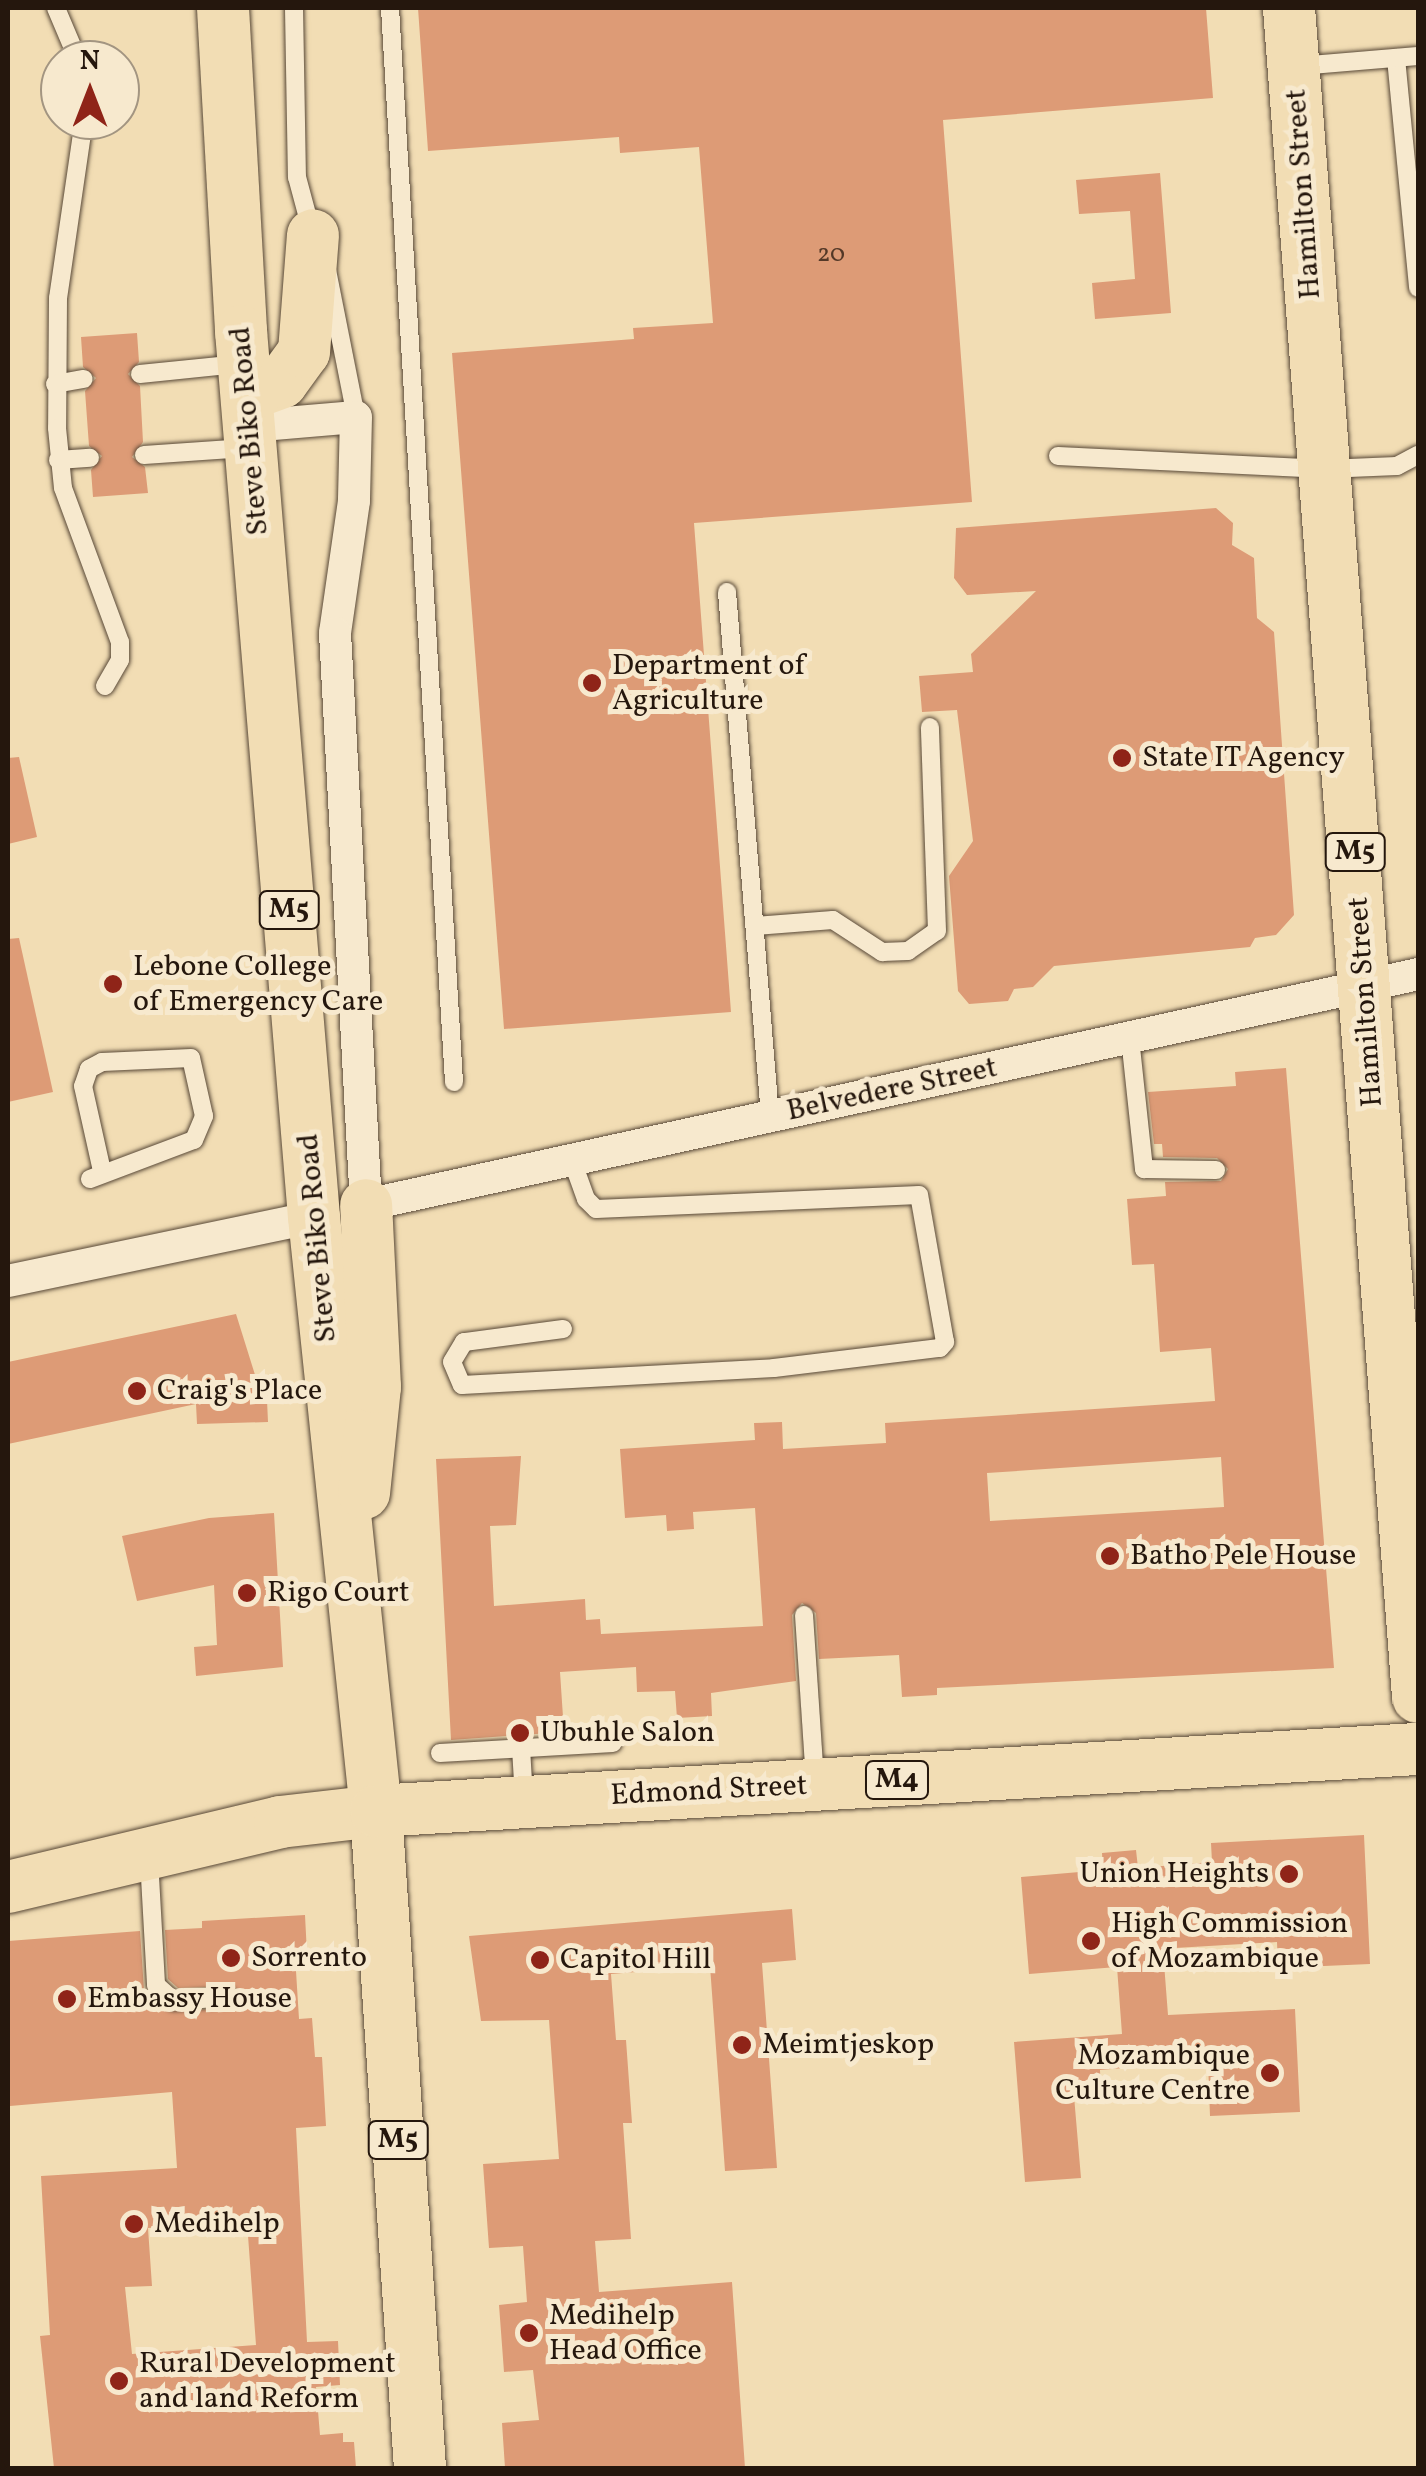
<!DOCTYPE html>
<html>
<head>
<meta charset="utf-8">
<style>
  body { margin:0 }
  #map { position:relative; width:1426px; height:2476px; overflow:hidden; background:#f2ddb4; font-family:Vollkorn,serif }
  div>[style] { position:absolute }
  .building>* { inset:0; background:#dd9b76 }
  .roads { filter:drop-shadow(0 0 2px #584837) drop-shadow(0 0 2px #584837) }
  .service>* { height:18px; margin:-9px; padding:0 9px; transform-origin:9px; border-radius:9px; background:#f7e9ce }
  .minor>* { height:32px; margin:-16px; padding:0 16px; transform-origin:16px; border-radius:16px; background:#f7e9ce }
  .primary>* { height:52px; margin:-26px; padding:0 26px; transform-origin:26px; border-radius:26px; background:#f2ddb4 }
  .dots>* { width:28px; height:28px; translate:-50% -50%; box-sizing:border-box; border:5px solid #f7e9ce; border-radius:50% }
  span { translate:-50% -50%; white-space:nowrap; text-align:center; line-height:1.15; -webkit-text-stroke:10px #f7e9ce; paint-order:stroke }
  .number-label { font-size:25px; color:#533827 }
  .number-label span { -webkit-text-stroke-width:0 }
  .shield-label span { padding:2px 8px; background:#f7e9ce; border:2px solid; border-radius:8px; -webkit-text-stroke-width:0 }
  .shield-label { font-size:28px; color:#25170d; font-weight:700 }
  .street-label { font-size:30px; color:#25170d }
  .poi-label { font-size:30px; color:#25170d }
  .left { translate:0 -50%; text-align:left }
  .right { translate:-100% -50%; text-align:right }
  .frame { position:absolute; inset:0; border:10px solid #25170d; pointer-events:none }
  .north { position:absolute; left:40px; top:40px; width:100px; height:100px; box-sizing:border-box; background:#f7e9ce; border:2px solid #a39581; border-radius:50%; rotate:0deg; font-size:28px; font-weight:700; line-height:40px; text-align:center; color:#25170d }
  .north::after { content:''; display:block; margin:auto; width:35px; height:45px; background:#8f2418; clip-path:polygon(50% 0,100% 100%,50% 72%,0 100%) }
</style>
</head>
<body>
<div id="map">
  <div class="building">
    <div style="clip-path:polygon(418px 8px,1206px 8px,1213px 98px,943px 120px,972px 502px,694px 523px,731px 1012px,504px 1029px,452px 353px,634px 339px,633px 328px,713px 323px,699px 147px,620px 153px,619px 137px,428px 151px)"></div>
    <div style="clip-path:polygon(1160px 173px,1171px 313px,1095px 319px,1092px 283px,1135px 279px,1130px 211px,1079px 214px,1076px 180px)"></div>
    <div style="clip-path:polygon(137px 333px,139px 362px,128px 374px,140px 386px,143px 442px,132px 457px,145px 467px,148px 493px,93px 497px,91px 470px,102px 456px,89px 446px,85px 391px,96px 378px,83px 367px,81px 337px)"></div>
    <div style="clip-path:polygon(1216px 508px,1233px 523px,1232px 545px,1254px 558px,1257px 618px,1274px 632px,1294px 915px,1276px 935px,1255px 938px,1250px 947px,1054px 966px,1033px 987px,1014px 989px,1008px 1001px,969px 1004px,958px 991px,949px 876px,973px 841px,957px 710px,922px 712px,919px 676px,973px 672px,971px 654px,1036px 591px,967px 595px,954px 578px,956px 528px)"></div>
    <div style="clip-path:polygon(19px 757px,37px 837px,8px 844px,8px 758px)"></div>
    <div style="clip-path:polygon(19px 938px,53px 1092px,8px 1102px,8px 939px)"></div>
    <div style="clip-path:polygon(evenodd,1286px 1068px,1334px 1668px,937px 1688px,937px 1695px,902px 1697px,899px 1655px,819px 1659px,816px 1613px,802px 1603px,792px 1615px,796px 1681px,711px 1693px,712px 1716px,677px 1718px,675px 1691px,637px 1692px,636px 1667px,560px 1672px,564px 1732px,451px 1740px,436px 1459px,521px 1456px,516px 1525px,490px 1526px,494px 1606px,585px 1599px,586px 1620px,600px 1619px,601px 1634px,763px 1626px,755px 1508px,693px 1512px,694px 1529px,667px 1531px,666px 1515px,625px 1518px,620px 1449px,755px 1440px,754px 1423px,782px 1422px,783px 1449px,886px 1443px,885px 1423px,1215px 1401px,1211px 1348px,1160px 1352px,1154px 1264px,1132px 1265px,1127px 1199px,1166px 1196px,1165px 1182px,1221px 1181px,1228px 1169px,1217px 1158px,1163px 1157px,1162px 1144px,1154px 1144px,1148px 1092px,1236px 1086px,1235px 1072px,1286px 1068px,1221px 1457px,1224px 1507px,990px 1521px,987px 1473px,1221px 1457px)"></div>
    <div style="clip-path:polygon(236px 1314px,256px 1378px,266px 1378px,268px 1422px,197px 1424px,196px 1404px,8px 1444px,8px 1362px)"></div>
    <div style="clip-path:polygon(274px 1513px,283px 1667px,196px 1676px,194px 1647px,217px 1645px,214px 1585px,137px 1601px,122px 1536px,209px 1518px)"></div>
    <div style="clip-path:polygon(1364px 1835px,1370px 1964px,1278px 1968px,1277px 1942px,1175px 1948px,1176px 1962px,1164px 1963px,1168px 2015px,1295px 2009px,1300px 2112px,1210px 2116px,1208px 2061px,1100px 2070px,1101px 2094px,1074px 2096px,1081px 2178px,1025px 2182px,1014px 2042px,1122px 2034px,1117px 1967px,1029px 1974px,1021px 1877px,1103px 1870px,1102px 1853px,1136px 1850px,1138px 1868px,1212px 1862px,1211px 1843px)"></div>
    <div style="clip-path:polygon(792px 1909px,796px 1960px,762px 1963px,777px 2168px,725px 2171px,710px 1966px,611px 1974px,616px 2040px,626px 2040px,632px 2123px,623px 2123px,631px 2239px,595px 2241px,599px 2292px,732px 2282px,745px 2468px,505px 2468px,502px 2423px,539px 2420px,533px 2370px,504px 2372px,499px 2305px,527px 2302px,523px 2246px,489px 2248px,483px 2164px,559px 2159px,549px 2020px,481px 2021px,469px 1936px)"></div>
    <div style="clip-path:polygon(evenodd,305px 1915px,307px 1954px,295px 1955px,299px 2019px,312px 2018px,315px 2057px,322px 2057px,326px 2126px,296px 2128px,307px 2342px,338px 2341px,340px 2385px,316px 2387px,320px 2435px,343px 2433px,343px 2442px,354px 2442px,356px 2468px,54px 2468px,40px 2336px,50px 2335px,41px 2176px,177px 2168px,172px 2092px,10px 2106px,8px 1941px,140px 1931px,144px 1990px,166px 2010px,230px 2009px,241px 2002px,235px 1986px,178px 1988px,168px 1979px,165px 1930px,202px 1928px,202px 1921px,305px 1915px,247px 2222px,256px 2345px,132px 2354px,125px 2287px,152px 2286px,148px 2228px,247px 2222px)"></div>
  </div>
  <div class="roads">
    <div class="service">
      <div style="left:56px;top:8px;width:56px;rotate:67.1deg"></div>
      <div style="left:294px;top:8px;width:169px;rotate:89deg"></div>
      <div style="left:297px;top:177px;width:58px;rotate:75deg"></div>
      <div style="left:390px;top:8px;width:1076px;rotate:86.59deg"></div>
      <div style="left:1396px;top:58px;width:231px;rotate:84.5deg"></div>
      <div style="left:1299px;top:66px;width:119px;rotate:-4.8deg"></div>
      <div style="left:84px;top:120px;width:180px;rotate:98.3deg"></div>
      <div style="left:58px;top:298px;width:130px;rotate:90.4deg"></div>
      <div style="left:57px;top:428px;width:60px;rotate:84.3deg"></div>
      <div style="left:63px;top:488px;width:164px;rotate:69.7deg"></div>
      <div style="left:120px;top:642px;width:18px;rotate:90deg"></div>
      <div style="left:120px;top:660px;width:30px;rotate:120deg"></div>
      <div style="left:327px;top:270px;width:150px;rotate:78.8deg"></div>
      <div style="left:140px;top:374px;width:100px;rotate:-5.8deg"></div>
      <div style="left:55px;top:384px;width:29px;rotate:-10deg"></div>
      <div style="left:144px;top:455px;width:102px;rotate:-3.9deg"></div>
      <div style="left:1058px;top:456px;width:267px;rotate:2.8deg"></div>
      <div style="left:1325px;top:469px;width:72px;rotate:-2.4deg"></div>
      <div style="left:1397px;top:466px;width:24px;rotate:-28deg"></div>
      <div style="left:58px;top:460px;width:32px;rotate:-4deg"></div>
      <div style="left:727px;top:592px;width:526px;rotate:85.31deg"></div>
      <div style="left:755px;top:926px;width:78px;rotate:-4.4deg"></div>
      <div style="left:833px;top:920px;width:59px;rotate:33.1deg"></div>
      <div style="left:882px;top:952px;width:26px;rotate:-2deg"></div>
      <div style="left:908px;top:951px;width:35px;rotate:-35deg"></div>
      <div style="left:937px;top:931px;width:204px;rotate:-92deg"></div>
      <div style="left:1130px;top:1038px;width:132px;rotate:83.9deg"></div>
      <div style="left:1144px;top:1169px;width:72px;rotate:0.8deg"></div>
      <div style="left:90px;top:1179px;width:111px;rotate:-20.6deg"></div>
      <div style="left:194px;top:1140px;width:26px;rotate:-67deg"></div>
      <div style="left:204px;top:1116px;width:59px;rotate:-102.6deg"></div>
      <div style="left:191px;top:1058px;width:89px;rotate:177.4deg"></div>
      <div style="left:102px;top:1062px;width:15px;rotate:152deg"></div>
      <div style="left:89px;top:1069px;width:18px;rotate:109deg"></div>
      <div style="left:83px;top:1086px;width:87px;rotate:77.4deg"></div>
      <div style="left:563px;top:1329px;width:100px;rotate:172.5deg"></div>
      <div style="left:464px;top:1342px;width:23px;rotate:121deg"></div>
      <div style="left:452px;top:1362px;width:25px;rotate:67deg"></div>
      <div style="left:462px;top:1385px;width:312px;rotate:-3.1deg"></div>
      <div style="left:774px;top:1368px;width:167px;rotate:-6.9deg"></div>
      <div style="left:940px;top:1348px;width:8px;rotate:-50deg"></div>
      <div style="left:945px;top:1342px;width:149px;rotate:-100deg"></div>
      <div style="left:919px;top:1195px;width:323px;rotate:177.5deg"></div>
      <div style="left:596px;top:1209px;width:14px;rotate:-135deg"></div>
      <div style="left:586px;top:1199px;width:41px;rotate:-109.7deg"></div>
      <div style="left:804px;top:1615px;width:164px;rotate:86.2deg"></div>
      <div style="left:521px;top:1748px;width:50px;rotate:86.6deg"></div>
      <div style="left:440px;top:1753px;width:173px;rotate:-3.3deg"></div>
      <div style="left:149px;top:1859px;width:126px;rotate:86.8deg"></div>
      <div style="left:156px;top:1985px;width:24px;rotate:42deg"></div>
      <div style="left:174px;top:2001px;width:55px;rotate:-4.2deg"></div>
    </div>
    <div class="minor">
      <div style="left:250px;top:426px;width:106px;rotate:-4.9deg"></div>
      <div style="left:356px;top:417px;width:84px;rotate:91.4deg"></div>
      <div style="left:354px;top:501px;width:133px;rotate:98.2deg"></div>
      <div style="left:335px;top:633px;width:573px;rotate:86.9deg"></div>
      <div style="left:366px;top:1205px;width:1077px;rotate:-12.38deg"></div>
      <div style="left:8px;top:1281px;width:313px;rotate:-11.8deg"></div>
    </div>
    <div class="primary">
      <div style="left:223px;top:8px;width:324px;rotate:86.8deg"></div>
      <div style="left:241px;top:331px;width:889px;rotate:85.29deg"></div>
      <div style="left:314px;top:1217px;width:597px;rotate:84.04deg"></div>
      <div style="left:376px;top:1811px;width:658px;rotate:86.17deg"></div>
      <div style="left:1289px;top:8px;width:1694px;rotate:85.63deg"></div>
      <div style="left:247px;top:395px;width:37px;rotate:-20deg"></div>
      <div style="left:282px;top:382px;width:37px;rotate:-54deg"></div>
      <div style="left:304px;top:352px;width:117px;rotate:-85.6deg"></div>
      <div style="left:364px;top:1493px;width:107px;rotate:-84.1deg"></div>
      <div style="left:375px;top:1387px;width:182px;rotate:-92.8deg"></div>
      <div style="left:8px;top:1887px;width:280px;rotate:-13.4deg"></div>
      <div style="left:280px;top:1822px;width:97px;rotate:-6.5deg"></div>
      <div style="left:376px;top:1811px;width:1044px;rotate:-3.41deg"></div>
    </div>
  </div>
  <div class="dots">
    <div style="left:592px;top:683px;background:#8f2418"></div>
    <div style="left:1122px;top:758px;background:#8f2418"></div>
    <div style="left:113px;top:984px;background:#8f2418"></div>
    <div style="left:137px;top:1391px;background:#8f2418"></div>
    <div style="left:1110px;top:1556px;background:#8f2418"></div>
    <div style="left:247px;top:1593px;background:#8f2418"></div>
    <div style="left:520px;top:1733px;background:#8f2418"></div>
    <div style="left:1289px;top:1874px;background:#8f2418"></div>
    <div style="left:1091px;top:1941px;background:#8f2418"></div>
    <div style="left:231px;top:1958px;background:#8f2418"></div>
    <div style="left:540px;top:1960px;background:#8f2418"></div>
    <div style="left:67px;top:1999px;background:#8f2418"></div>
    <div style="left:742px;top:2045px;background:#8f2418"></div>
    <div style="left:1270px;top:2073px;background:#8f2418"></div>
    <div style="left:134px;top:2224px;background:#8f2418"></div>
    <div style="left:529px;top:2333px;background:#8f2418"></div>
    <div style="left:119px;top:2381px;background:#8f2418"></div>
  </div>
  <div class="number-label">
    <span style="left:831px;top:255px">20</span>
  </div>
  <div class="shield-label">
    <span style="left:1355px;top:852px">M5</span>
    <span style="left:289px;top:910px">M5</span>
    <span style="left:897px;top:1780px">M4</span>
    <span style="left:398px;top:2140px">M5</span>
  </div>
  <div class="street-label">
    <span style="left:1304px;top:194px;rotate:-94deg">Hamilton Street</span>
    <span style="left:250px;top:431px;rotate:-95deg">Steve Biko Road</span>
    <span style="left:1366px;top:1002px;rotate:-94deg">Hamilton Street</span>
    <span style="left:892px;top:1090px;rotate:-12deg">Belvedere Street</span>
    <span style="left:318px;top:1238px;rotate:-95deg">Steve Biko Road</span>
    <span style="left:709px;top:1791px;rotate:-3deg">Edmond Street</span>
  </div>
  <div class="poi-label">
    <span class="left" style="left:612px;top:683px">Department of<br>Agriculture</span>
    <span class="left" style="left:1142px;top:758px">State IT Agency</span>
    <span class="left" style="left:133px;top:984px">Lebone College<br>of Emergency Care</span>
    <span class="left" style="left:157px;top:1391px">Craig's Place</span>
    <span class="left" style="left:1130px;top:1556px">Batho Pele House</span>
    <span class="left" style="left:267px;top:1593px">Rigo Court</span>
    <span class="left" style="left:540px;top:1733px">Ubuhle Salon</span>
    <span class="right" style="left:1269px;top:1874px">Union Heights</span>
    <span class="left" style="left:1111px;top:1941px">High Commission<br>of Mozambique</span>
    <span class="left" style="left:251px;top:1958px">Sorrento</span>
    <span class="left" style="left:560px;top:1960px">Capitol Hill</span>
    <span class="left" style="left:87px;top:1999px">Embassy House</span>
    <span class="left" style="left:762px;top:2045px">Meimtjeskop</span>
    <span class="right" style="left:1250px;top:2073px">Mozambique<br>Culture Centre</span>
    <span class="left" style="left:154px;top:2224px">Medihelp</span>
    <span class="left" style="left:549px;top:2333px">Medihelp<br>Head Office</span>
    <span class="left" style="left:139px;top:2381px">Rural Development<br>and land Reform</span>
  </div>
  <div class="frame"></div>
  <div class="north">N</div>
</div>
</body>
</html>
